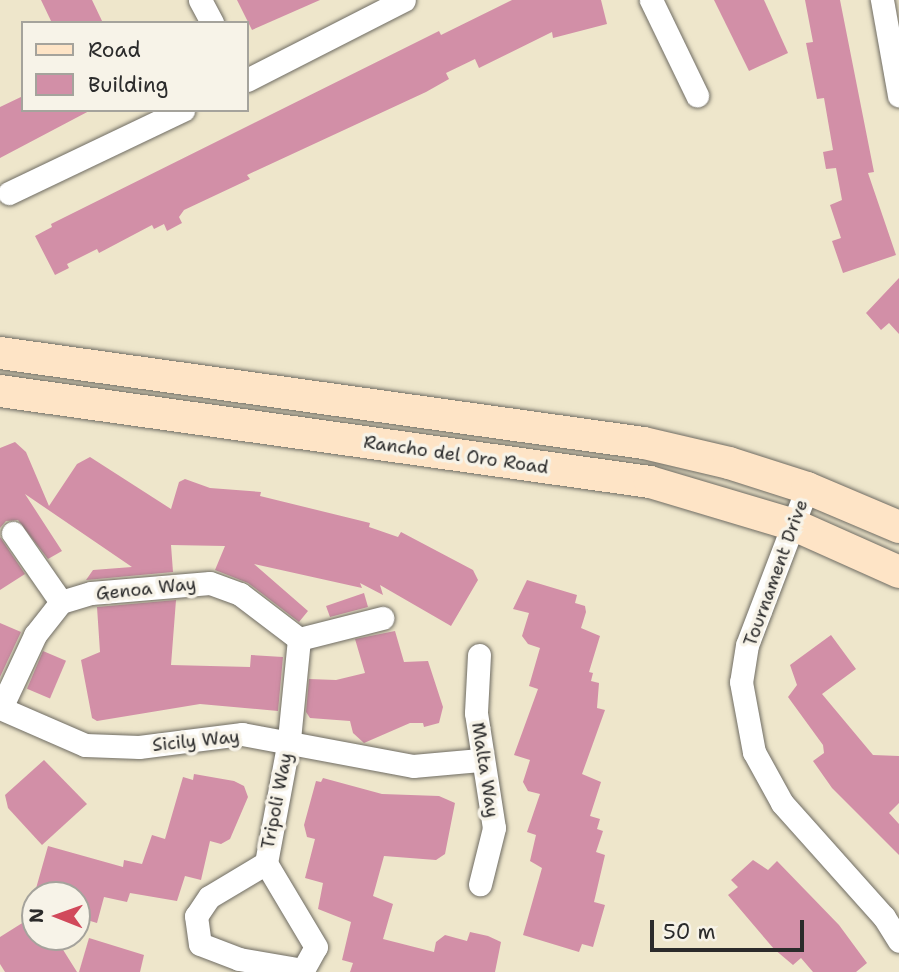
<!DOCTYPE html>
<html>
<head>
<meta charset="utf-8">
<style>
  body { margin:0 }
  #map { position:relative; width:899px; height:972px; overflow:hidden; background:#eee6cb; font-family:"Shantell Sans",sans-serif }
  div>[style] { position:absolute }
  .building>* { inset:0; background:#d28fa7; transform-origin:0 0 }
  .roads { filter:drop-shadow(0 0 2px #6f6c63) drop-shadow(0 0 2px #6f6c63) }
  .minor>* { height:23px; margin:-11.5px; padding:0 11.5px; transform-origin:11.5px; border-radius:11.5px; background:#fff }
  .secondary>* { height:32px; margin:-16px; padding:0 16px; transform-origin:16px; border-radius:16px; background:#fee4c6 }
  span { translate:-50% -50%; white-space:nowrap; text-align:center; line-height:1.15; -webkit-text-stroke:7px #f7f3e8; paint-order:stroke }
  .street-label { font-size:18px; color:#2b2b2b }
  .legend { position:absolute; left:21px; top:21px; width:228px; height:91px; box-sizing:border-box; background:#f7f3e8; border:2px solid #a5a39c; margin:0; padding:9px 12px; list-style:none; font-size:21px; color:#2b2b2b }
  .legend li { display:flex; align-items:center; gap:14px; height:35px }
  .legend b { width:35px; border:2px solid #a5a39c }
  .north { position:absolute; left:21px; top:881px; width:70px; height:70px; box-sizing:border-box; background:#f7f3e8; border:2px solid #a5a39c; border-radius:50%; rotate:271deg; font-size:19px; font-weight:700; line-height:28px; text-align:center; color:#2b2b2b }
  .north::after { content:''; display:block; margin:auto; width:24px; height:32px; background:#d1495b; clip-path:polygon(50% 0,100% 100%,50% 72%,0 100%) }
  .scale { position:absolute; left:650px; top:920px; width:154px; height:32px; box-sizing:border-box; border:4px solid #2b2b2b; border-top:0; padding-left:9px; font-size:21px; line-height:24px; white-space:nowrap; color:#2b2b2b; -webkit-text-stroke:5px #f7f3e8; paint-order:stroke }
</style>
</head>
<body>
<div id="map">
  <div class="building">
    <div style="clip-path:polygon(41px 0,92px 0,103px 23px,52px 23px)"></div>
    <div style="clip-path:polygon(237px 0,320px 0,252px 30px)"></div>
    <div style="clip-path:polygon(512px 0,601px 0,607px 24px,553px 38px,552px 32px,479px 68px,475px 59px,446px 73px,449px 79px,426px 92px,247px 175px,250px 179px,184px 210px,179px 217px,182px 223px,167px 231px,164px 224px,154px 229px,152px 225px,99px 253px,97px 249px,67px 264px,69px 268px,55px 275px,35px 236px,52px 227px,51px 224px,439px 31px,441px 35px)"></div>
    <div style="clip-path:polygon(714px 0,764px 0,788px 53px,749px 71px)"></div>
    <div style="clip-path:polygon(805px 0,840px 0,874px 172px,868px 173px,896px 255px,843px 273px,832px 241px,841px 238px,830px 205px,842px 200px,836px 168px,826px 169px,823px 152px,833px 150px,824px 98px,817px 99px,806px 43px,813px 42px)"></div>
    <div style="clip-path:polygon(23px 96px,23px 110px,91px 110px,0 158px,0 107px)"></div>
    <div style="clip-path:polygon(899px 278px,899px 334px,889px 323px,881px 330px,866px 313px)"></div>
    <div style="clip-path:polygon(15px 442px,26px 452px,49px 506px,77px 464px,90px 457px,171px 509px,179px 482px,185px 479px,210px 488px,261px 492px,260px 496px,370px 523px,369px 527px,398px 537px,401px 532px,473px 570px,478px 580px,451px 626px,380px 585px,383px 595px,360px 583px,362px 588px,254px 564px,308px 611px,299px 622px,248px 583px,215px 570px,225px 546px,171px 545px,173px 572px,86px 580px,93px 570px,132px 567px,25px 494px,62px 551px,48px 559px,18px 520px,6px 521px,0 528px,0 448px)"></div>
    <div style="clip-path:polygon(0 537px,25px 574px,0 590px)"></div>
    <div style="clip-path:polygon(527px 580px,577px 595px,575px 603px,585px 606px,586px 612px,581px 628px,600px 636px,589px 672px,593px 673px,591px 681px,599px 683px,597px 708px,605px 710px,582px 774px,601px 782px,590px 816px,600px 819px,597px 829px,603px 831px,596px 852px,605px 855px,594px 902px,605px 905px,593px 947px,582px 944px,579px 952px,523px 935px,542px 868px,530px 861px,536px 835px,527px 832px,540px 794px,528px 791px,523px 782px,530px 760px,514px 755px,538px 689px,529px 686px,540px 648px,528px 644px,522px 636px,529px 613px,513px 609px)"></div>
    <div style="clip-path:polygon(364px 593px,368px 607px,330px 617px,326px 606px)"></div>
    <div style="clip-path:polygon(176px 600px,171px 665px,250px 667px,251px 655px,283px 657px,278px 711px,200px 704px,97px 721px,92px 718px,81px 660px,100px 652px,97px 607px)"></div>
    <div style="clip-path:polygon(0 623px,21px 632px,0 677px)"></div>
    <div style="clip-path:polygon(395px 631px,404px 662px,428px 661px,443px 707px,439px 723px,424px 727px,423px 723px,410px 723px,364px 743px,353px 733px,350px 721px,310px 718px,306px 712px,309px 679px,336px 680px,365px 673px,355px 639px)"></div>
    <div style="clip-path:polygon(831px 635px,856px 669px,822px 694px,873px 755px,899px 756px,899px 803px,889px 813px,899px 824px,899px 855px,832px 788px,813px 761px,824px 753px,823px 745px,788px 697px,797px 685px,790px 665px)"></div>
    <div style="left:43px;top:651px;width:25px;height:41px;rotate:23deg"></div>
    <div style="clip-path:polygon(44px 760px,87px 804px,42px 845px,8px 808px,5px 795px)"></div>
    <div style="clip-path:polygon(194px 774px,234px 781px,244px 786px,248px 797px,230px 839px,221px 844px,210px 841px,201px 880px,185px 876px,177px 901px,130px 893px,127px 902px,104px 897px,97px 923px,77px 917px,77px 895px,35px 892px,48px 846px,123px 867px,124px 860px,142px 864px,152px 835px,165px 839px,183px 777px,193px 780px)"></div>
    <div style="clip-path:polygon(323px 778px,382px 794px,439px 796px,455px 803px,445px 854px,436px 860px,384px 856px,373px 896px,393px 904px,383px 939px,434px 952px,436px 942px,445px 935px,467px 941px,470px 932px,488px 936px,501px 942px,495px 972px,350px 972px,353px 963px,342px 960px,351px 922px,318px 909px,323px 883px,305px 878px,315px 839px,307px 837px,304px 825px,316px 781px,321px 782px)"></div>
    <div style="clip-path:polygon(753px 860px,768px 870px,777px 861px,839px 925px,867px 963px,856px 972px,813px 972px,801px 958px,793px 965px,774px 949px,728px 895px,738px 887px,731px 880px)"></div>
    <div style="clip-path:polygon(35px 915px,35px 937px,55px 937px,77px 972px,5px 972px,0 964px,0 937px)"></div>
    <div style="clip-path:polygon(89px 938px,144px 955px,140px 972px,79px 972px)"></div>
  </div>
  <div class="roads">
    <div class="minor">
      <div style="left:200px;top:0;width:26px;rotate:62deg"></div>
      <div style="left:651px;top:0;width:106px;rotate:64.2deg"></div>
      <div style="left:882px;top:0;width:97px;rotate:79.9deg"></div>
      <div style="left:247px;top:80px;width:176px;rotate:-27deg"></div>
      <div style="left:9px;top:193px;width:193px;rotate:-25.5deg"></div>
      <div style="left:807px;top:488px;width:168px;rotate:110.9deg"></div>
      <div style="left:747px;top:645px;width:37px;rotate:99deg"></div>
      <div style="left:741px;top:682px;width:71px;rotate:79.5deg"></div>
      <div style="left:754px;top:752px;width:58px;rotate:61.2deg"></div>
      <div style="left:782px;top:803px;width:153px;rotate:48.2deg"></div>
      <div style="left:884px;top:917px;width:28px;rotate:58deg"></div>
      <div style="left:13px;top:533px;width:84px;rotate:55.2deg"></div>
      <div style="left:299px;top:639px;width:86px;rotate:-14.2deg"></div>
      <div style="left:479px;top:655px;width:58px;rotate:93deg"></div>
      <div style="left:476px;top:713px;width:116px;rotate:81.1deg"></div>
      <div style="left:494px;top:828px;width:58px;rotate:104deg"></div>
      <div style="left:0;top:708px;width:93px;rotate:23.5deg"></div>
      <div style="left:85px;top:745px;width:54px;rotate:2.1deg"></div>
      <div style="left:139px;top:747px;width:104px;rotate:-7.2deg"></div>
      <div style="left:242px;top:734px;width:174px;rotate:10.6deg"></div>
      <div style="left:413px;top:766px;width:67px;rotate:-5.1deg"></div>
      <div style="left:1px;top:708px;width:81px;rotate:-65deg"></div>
      <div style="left:35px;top:635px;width:42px;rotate:-51.8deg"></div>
      <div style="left:61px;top:602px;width:31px;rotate:-17deg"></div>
      <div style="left:91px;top:593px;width:119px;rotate:-4.8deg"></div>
      <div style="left:210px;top:583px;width:32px;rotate:20deg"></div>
      <div style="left:240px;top:594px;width:74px;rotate:37.3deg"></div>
      <div style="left:299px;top:639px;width:101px;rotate:95.7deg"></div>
      <div style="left:289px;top:740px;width:125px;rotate:100.6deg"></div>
      <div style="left:266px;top:863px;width:66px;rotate:149.2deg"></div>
      <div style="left:209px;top:897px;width:23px;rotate:124deg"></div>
      <div style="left:196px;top:916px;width:28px;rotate:82deg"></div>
      <div style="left:200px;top:944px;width:42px;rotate:21deg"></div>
      <div style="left:239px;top:959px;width:65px;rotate:9.8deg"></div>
      <div style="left:303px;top:970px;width:26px;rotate:-61deg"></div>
      <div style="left:316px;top:947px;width:98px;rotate:-120.8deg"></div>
    </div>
    <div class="secondary">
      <div style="left:0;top:353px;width:650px;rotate:7.96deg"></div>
      <div style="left:644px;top:443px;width:87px;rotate:13.2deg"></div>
      <div style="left:729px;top:463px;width:82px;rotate:17.8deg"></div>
      <div style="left:807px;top:488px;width:100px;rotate:23deg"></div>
      <div style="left:0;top:391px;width:656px;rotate:7.97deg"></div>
      <div style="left:650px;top:482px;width:150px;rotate:16.6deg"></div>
      <div style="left:794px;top:525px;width:115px;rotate:24.1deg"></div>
    </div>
  </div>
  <div class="street-label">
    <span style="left:456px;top:455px;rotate:8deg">Rancho del Oro Road</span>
    <span style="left:776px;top:573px;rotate:-70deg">Tournament Drive</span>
    <span style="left:146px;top:589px;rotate:-6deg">Genoa Way</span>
    <span style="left:196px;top:741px;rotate:-6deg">Sicily Way</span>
    <span style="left:485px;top:770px;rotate:81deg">Malta Way</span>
    <span style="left:277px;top:801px;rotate:-79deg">Tripoli Way</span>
  </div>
  <ul class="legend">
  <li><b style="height:9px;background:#fee4c6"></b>Road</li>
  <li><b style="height:19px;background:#d28fa7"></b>Building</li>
  </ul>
  <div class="north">N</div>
  <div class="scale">50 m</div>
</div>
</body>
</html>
